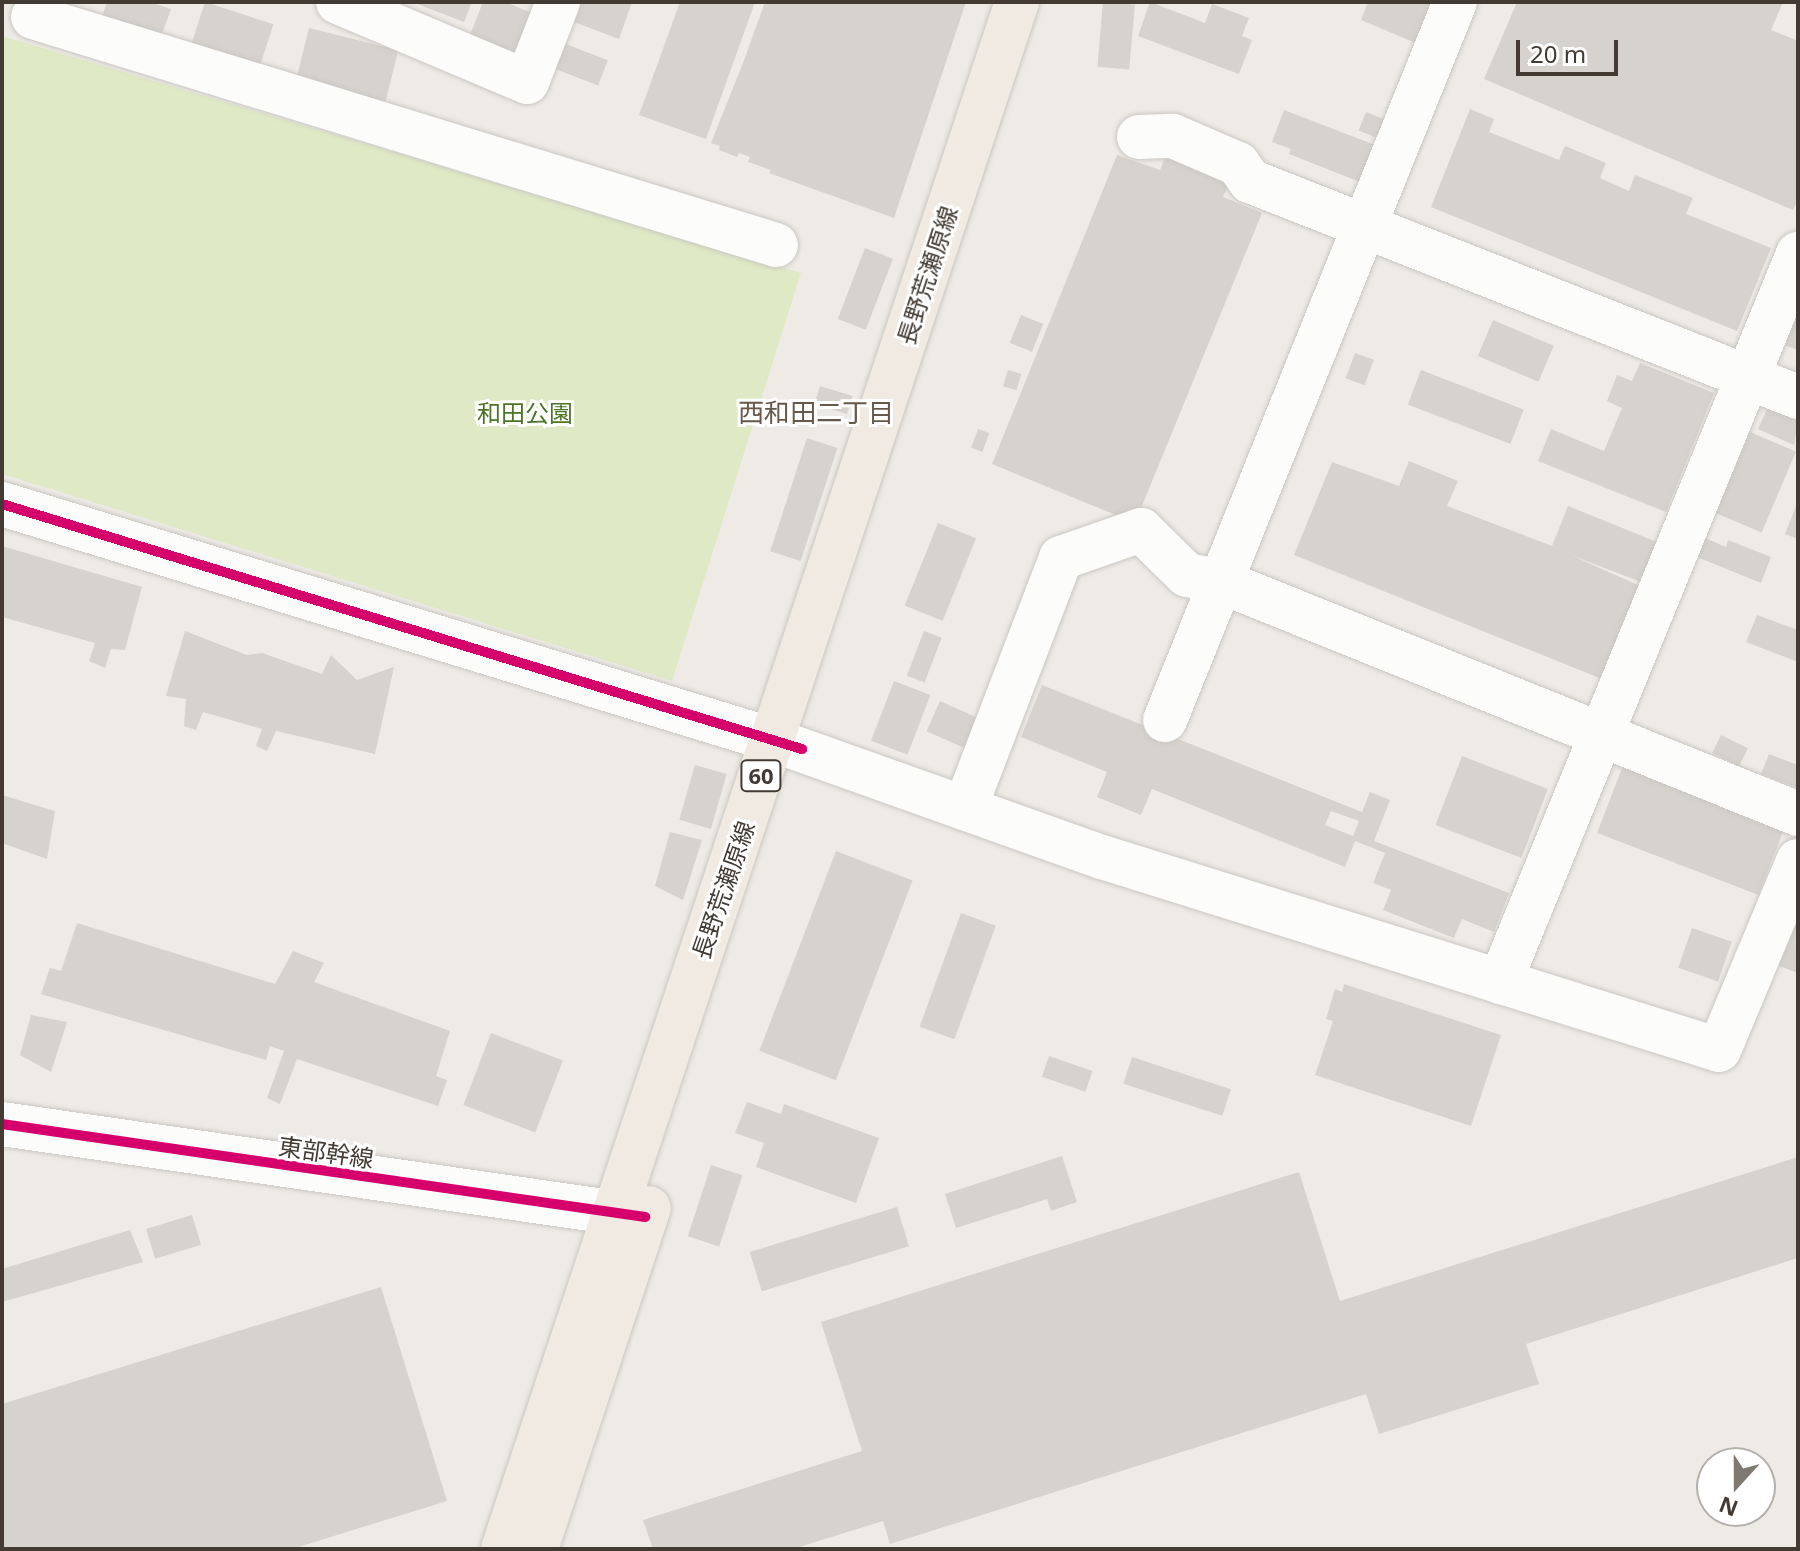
<!DOCTYPE html>
<html>
<head>
<meta charset="utf-8">
<style>
  body { margin:0 }
  #map { position:relative; width:1800px; height:1551px; overflow:hidden; background:#eeebe6; font-family:"Noto Sans","Noto Sans JP",sans-serif }
  div>[style] { position:absolute }
  .green>* { inset:0; background:#dfe9c5 }
  .building>* { inset:0; background:#d6d2cd; transform-origin:0 0 }
  .roads { filter:drop-shadow(0 0 2px #cac7c2) drop-shadow(0 0 2px #cac7c2) }
  .minor>* { height:44px; margin:-22px; padding:0 22px; transform-origin:22px; border-radius:22px; background:#fcfcfb }
  .major>* { height:44px; margin:-22px; padding:0 22px; transform-origin:22px; border-radius:22px; background:#f0eae2 }
  .cycleway>* { height:10px; margin:-5px; padding:0 5px; transform-origin:5px; border-radius:5px; background:#d6006c }
  span { translate:-50% -50%; white-space:nowrap; text-align:center; line-height:1.15; -webkit-text-stroke:6px #fff; paint-order:stroke }
  .shield-label span { padding:2px 6px; background:#fff; border:2px solid; border-radius:6px; -webkit-text-stroke-width:0 }
  .shield-label { font-size:22px; color:#433b33; font-weight:700 }
  .street-label { font-size:24px; color:#433b33 }
  .park-label { font-size:24px; color:#4d7526 }
  .neighbourhood-label { font-size:26px; color:#66584a }
  .frame { position:absolute; inset:0; border:4px solid #433b33; pointer-events:none }
  .north { position:absolute; left:1696px; top:1447px; width:80px; height:80px; box-sizing:border-box; background:#fff; border:2px solid #b4b1ad; border-radius:50%; rotate:201deg; font-size:22px; font-weight:700; line-height:32px; text-align:center; color:#433b33 }
  .north::after { content:''; display:block; margin:auto; width:28px; height:36px; background:#7f7972; clip-path:polygon(50% 0,100% 100%,50% 72%,0 100%) }
  .scale { position:absolute; left:1516px; top:40px; width:102px; height:36px; box-sizing:border-box; border:4px solid #433b33; border-top:0; padding-left:10px; font-size:24px; line-height:28px; white-space:nowrap; color:#433b33; -webkit-text-stroke:6px #fff; paint-order:stroke }
</style>
</head>
<body>
<div id="map">
  <div class="green">
    <div style="clip-path:polygon(2px 36px,801px 273px,672px 681px,2px 474px)"></div>
  </div>
  <div class="building">
    <div style="clip-path:polygon(107px 2px,149px 2px,171px 9px,160px 40px,101px 20px)"></div>
    <div style="left:205px;top:2px;width:72px;height:45px;rotate:18deg"></div>
    <div style="clip-path:polygon(412px 2px,472px 2px,464px 22px)"></div>
    <div style="clip-path:polygon(483px 2px,505px 2px,537px 15px,519px 60px,468px 40px)"></div>
    <div style="clip-path:polygon(572px 2px,632px 2px,619px 39px,566px 19px)"></div>
    <div style="clip-path:polygon(680px 2px,755px 2px,706px 139px,639px 115px)"></div>
    <div style="clip-path:polygon(765px 2px,966px 2px,894px 218px,769px 173px,771px 170px,748px 162px,750px 157px,739px 153px,737px 157px,719px 150px,720px 146px,711px 143px,743px 63px,762px 71px,743px 63px)"></div>
    <div style="left:1103px;top:2px;width:32px;height:65px;rotate:5deg"></div>
    <div style="clip-path:polygon(1150px 2px,1205px 23px,1212px 4px,1249px 18px,1242px 36px,1252px 40px,1239px 74px,1138px 36px)"></div>
    <div style="clip-path:polygon(1368px 2px,1435px 2px,1418px 44px,1361px 20px)"></div>
    <div style="clip-path:polygon(1517px 2px,1783px 2px,1771px 30px,1798px 41px,1798px 199px,1793px 210px,1484px 79px)"></div>
    <div style="left:309px;top:28px;width:92px;height:55px;rotate:14deg"></div>
    <div style="left:563px;top:43px;width:48px;height:27px;rotate:21deg"></div>
    <div style="clip-path:polygon(1470px 109px,1494px 119px,1489px 132px,1559px 160px,1565px 146px,1606px 163px,1600px 178px,1629px 191px,1635px 175px,1693px 198px,1686px 214px,1771px 248px,1737px 331px,1431px 207px)"></div>
    <div style="clip-path:polygon(1284px 110px,1375px 145px,1360px 182px,1289px 154px,1291px 149px,1272px 142px)"></div>
    <div style="left:1366px;top:112px;width:22px;height:20px;rotate:22deg"></div>
    <div style="clip-path:polygon(1168px 150px,1232px 178px,1223px 197px,1262px 213px,1135px 523px,992px 464px,1117px 155px,1160px 170px)"></div>
    <div style="left:865px;top:248px;width:30px;height:76px;rotate:21deg"></div>
    <div style="clip-path:polygon(1798px 310px,1798px 350px,1784px 345px)"></div>
    <div style="left:1021px;top:315px;width:24px;height:30px;rotate:22deg"></div>
    <div style="left:1493px;top:320px;width:66px;height:39px;rotate:23deg"></div>
    <div style="left:1355px;top:353px;width:20px;height:27px;rotate:20deg"></div>
    <div style="clip-path:polygon(1640px 363px,1714px 393px,1666px 512px,1538px 461px,1551px 429px,1604px 451px,1622px 408px,1607px 401px,1617px 375px,1632px 381px)"></div>
    <div style="left:1008px;top:370px;width:14px;height:17px;rotate:17deg"></div>
    <div style="left:1421px;top:370px;width:110px;height:37px;rotate:21deg"></div>
    <div style="left:820px;top:386px;width:34px;height:19px;rotate:17deg"></div>
    <div style="clip-path:polygon(1768px 407px,1798px 421px,1794px 445px,1758px 429px)"></div>
    <div style="left:978px;top:429px;width:12px;height:20px;rotate:20deg"></div>
    <div style="left:1750px;top:432px;width:50px;height:88px;rotate:23deg"></div>
    <div style="left:807px;top:438px;width:32px;height:119px;rotate:18deg"></div>
    <div style="clip-path:polygon(1409px 461px,1458px 481px,1447px 506px,1552px 546px,1568px 506px,1657px 542px,1641px 582px,1571px 555px,1640px 586px,1602px 679px,1294px 555px,1332px 462px,1399px 486px)"></div>
    <div style="clip-path:polygon(1798px 501px,1798px 539px,1785px 534px)"></div>
    <div style="left:938px;top:523px;width:41px;height:89px;rotate:22deg"></div>
    <div style="clip-path:polygon(1705px 538px,1726px 547px,1728px 540px,1771px 557px,1761px 583px,1697px 557px)"></div>
    <div style="clip-path:polygon(2px 546px,142px 587px,125px 650px,111px 649px,105px 668px,89px 661px,95px 643px,2px 617px)"></div>
    <div style="clip-path:polygon(1757px 615px,1798px 630px,1798px 662px,1746px 642px)"></div>
    <div style="clip-path:polygon(185px 631px,247px 655px,262px 653px,322px 674px,331px 655px,357px 680px,394px 667px,375px 754px,276px 731px,267px 751px,256px 746px,262px 729px,203px 712px,196px 730px,184px 726px,186px 699px,166px 696px)"></div>
    <div style="left:924px;top:631px;width:19px;height:48px;rotate:21deg"></div>
    <div style="left:894px;top:681px;width:39px;height:64px;rotate:21deg"></div>
    <div style="clip-path:polygon(evenodd,1042px 685px,1362px 812px,1370px 792px,1390px 800px,1374px 841px,1509px 893px,1494px 932px,1462px 919px,1454px 938px,1383px 910px,1391px 890px,1373px 883px,1385px 853px,1355px 841px,1345px 867px,1152px 789px,1141px 815px,1097px 797px,1107px 772px,1021px 737px,1042px 685px,1331px 811px,1359px 821px,1353px 836px,1325px 825px,1331px 811px)"></div>
    <div style="left:940px;top:701px;width:46px;height:33px;rotate:24deg"></div>
    <div style="left:1721px;top:735px;width:30px;height:20px;rotate:26deg"></div>
    <div style="clip-path:polygon(1769px 754px,1798px 765px,1798px 788px,1761px 774px)"></div>
    <div style="left:1462px;top:756px;width:92px;height:74px;rotate:21deg"></div>
    <div style="left:1624px;top:763px;width:173px;height:75px;rotate:21deg"></div>
    <div style="left:695px;top:765px;width:33px;height:57px;rotate:16deg"></div>
    <div style="clip-path:polygon(2px 795px,55px 811px,47px 859px,2px 843px)"></div>
    <div style="clip-path:polygon(670px 832px,702px 840px,683px 900px,655px 886px)"></div>
    <div style="left:836px;top:851px;width:82px;height:214px;rotate:21deg"></div>
    <div style="clip-path:polygon(1798px 891px,1798px 973px,1769px 962px)"></div>
    <div style="left:961px;top:913px;width:37px;height:121px;rotate:20deg"></div>
    <div style="clip-path:polygon(77px 923px,275px 984px,293px 951px,324px 963px,314px 982px,450px 1031px,436px 1076px,447px 1080px,438px 1106px,297px 1059px,280px 1104px,267px 1098px,284px 1051px,270px 1046px,266px 1060px,41px 994px,50px 968px,61px 971px)"></div>
    <div style="left:1692px;top:928px;width:42px;height:42px;rotate:19deg"></div>
    <div style="clip-path:polygon(1344px 984px,1501px 1035px,1471px 1126px,1315px 1075px,1333px 1021px,1326px 1019px,1335px 989px,1342px 992px)"></div>
    <div style="clip-path:polygon(31px 1015px,67px 1022px,51px 1072px,20px 1055px)"></div>
    <div style="left:491px;top:1033px;width:77px;height:77px;rotate:21deg"></div>
    <div style="left:1049px;top:1056px;width:46px;height:22px;rotate:19deg"></div>
    <div style="left:1132px;top:1057px;width:104px;height:28px;rotate:18deg"></div>
    <div style="clip-path:polygon(747px 1102px,781px 1114px,784px 1104px,879px 1138px,856px 1203px,756px 1167px,764px 1143px,735px 1133px)"></div>
    <div style="clip-path:polygon(1062px 1156px,1077px 1202px,1051px 1211px,1047px 1199px,956px 1228px,945px 1194px)"></div>
    <div style="clip-path:polygon(1798px 1157px,1798px 1258px,1526px 1344px,1539px 1384px,1379px 1434px,1366px 1394px,890px 1544px,883px 1521px,793px 1549px,653px 1549px,643px 1520px,862px 1451px,821px 1322px,1299px 1172px,1340px 1301px)"></div>
    <div style="left:711px;top:1165px;width:33px;height:75px;rotate:18deg"></div>
    <div style="left:897px;top:1207px;width:41px;height:154px;rotate:73deg"></div>
    <div style="left:192px;top:1215px;width:31px;height:48px;rotate:73deg"></div>
    <div style="clip-path:polygon(130px 1230px,143px 1262px,2px 1302px,2px 1269px)"></div>
    <div style="clip-path:polygon(381px 1287px,447px 1501px,292px 1549px,2px 1549px,2px 1404px)"></div>
  </div>
  <div class="roads">
    <div class="minor">
      <div style="left:338px;top:2px;width:205px;rotate:22.9deg"></div>
      <div style="left:527px;top:82px;width:86px;rotate:-68.8deg"></div>
      <div style="left:33px;top:17px;width:777px;rotate:17.06deg"></div>
      <div style="left:1139px;top:137px;width:34px;rotate:-2deg"></div>
      <div style="left:1173px;top:136px;width:71px;rotate:23.3deg"></div>
      <div style="left:1238px;top:164px;width:21px;rotate:55deg"></div>
      <div style="left:1250px;top:181px;width:589px;rotate:21.51deg"></div>
      <div style="left:2px;top:504px;width:806px;rotate:17.02deg"></div>
      <div style="left:773px;top:740px;width:349px;rotate:19.6deg"></div>
      <div style="left:1102px;top:857px;width:646px;rotate:17.37deg"></div>
      <div style="left:1719px;top:1050px;width:205px;rotate:-67.3deg"></div>
      <div style="left:1165px;top:720px;width:774px;rotate:-68.01deg"></div>
      <div style="left:965px;top:808px;width:268px;rotate:-69deg"></div>
      <div style="left:1061px;top:558px;width:85px;rotate:-19.3deg"></div>
      <div style="left:1141px;top:530px;width:64px;rotate:44.4deg"></div>
      <div style="left:1187px;top:575px;width:36px;rotate:11deg"></div>
      <div style="left:1222px;top:582px;width:621px;rotate:21.94deg"></div>
      <div style="left:1500px;top:982px;width:787px;rotate:-67.74deg"></div>
      <div style="left:2px;top:1124px;width:650px;rotate:8.23deg"></div>
    </div>
    <div class="major">
      <div style="left:503px;top:1549px;width:1630px;rotate:-71.62deg"></div>
      <div style="left:536px;top:1549px;width:359px;rotate:-71.7deg"></div>
    </div>
  </div>
  <div class="cycleway">
    <div style="left:2px;top:504px;width:837px;rotate:17.03deg"></div>
    <div style="left:2px;top:1124px;width:650px;rotate:8.23deg"></div>
  </div>
  <div class="shield-label">
    <span style="left:761px;top:776px">60</span>
  </div>
  <div class="street-label">
    <span style="left:927px;top:275px;rotate:-72deg">長野荒瀬原線</span>
    <span style="left:723px;top:890px;rotate:-71deg">長野荒瀬原線</span>
    <span style="left:326px;top:1152px;rotate:8deg">東部幹線</span>
  </div>
  <div class="park-label">
    <span style="left:525px;top:413px">和田公園</span>
  </div>
  <div class="neighbourhood-label">
    <span style="left:816px;top:413px">西和田二丁目</span>
  </div>
  <div class="frame"></div>
  <div class="north">N</div>
  <div class="scale">20 m</div>
</div>
</body>
</html>
